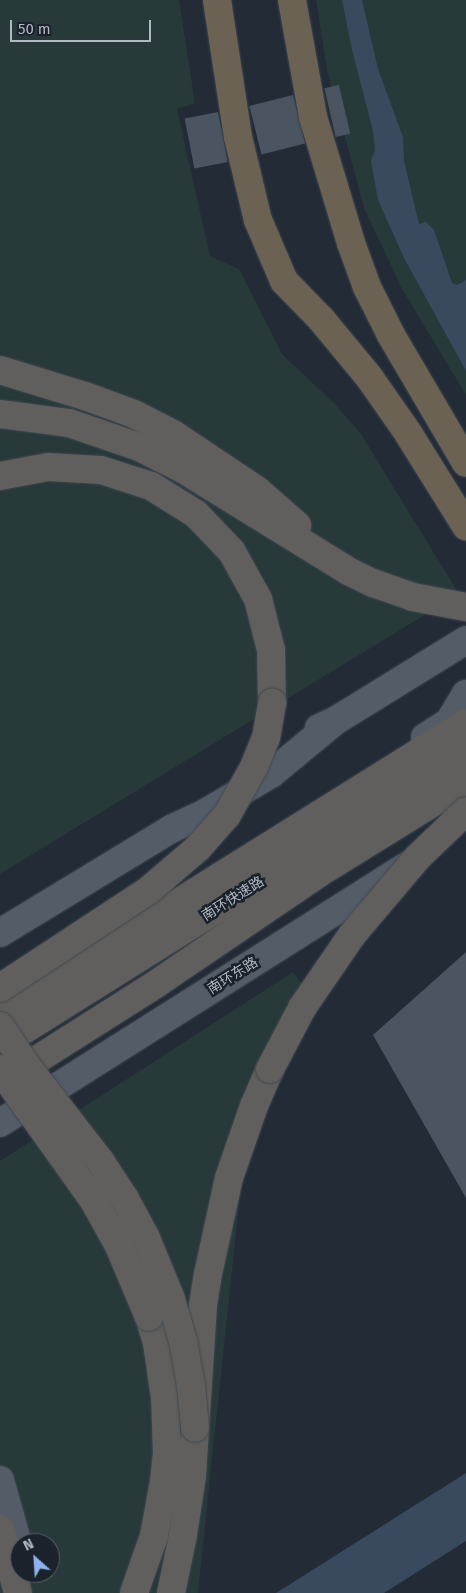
<!DOCTYPE html>
<html>
<head>
<meta charset="utf-8">
<style>
  body { margin:0 }
  #map { position:relative; width:466px; height:1593px; overflow:hidden; background:#222b36; font-family:"Fira Sans","Noto Sans SC",sans-serif }
  div>[style] { position:absolute }
  .green>* { inset:0; background:#273939 }
  .water>* { inset:0; background:#39495e }
  .building>* { inset:0; background:#4b5562; transform-origin:0 0 }
  .roads { filter:drop-shadow(0 0 1px #3f4650) drop-shadow(0 0 1px #3f4650) }
  .primary>* { height:28px; margin:-14px; padding:0 14px; transform-origin:14px; border-radius:14px; background:#545c67 }
  .trunk>* { height:28px; margin:-14px; padding:0 14px; transform-origin:14px; border-radius:14px; background:#605f5d }
  .motorway>* { height:28px; margin:-14px; padding:0 14px; transform-origin:14px; border-radius:14px; background:#6c6253 }
  .bridges { filter:drop-shadow(0 0 1px #404851) drop-shadow(0 0 1px #404851) }
  .trunk-bridge>* { height:28px; margin:-14px; padding:0 14px; transform-origin:14px; border-radius:14px; background:#605f5d }
  span { translate:-50% -50%; white-space:nowrap; text-align:center; line-height:1.15; -webkit-text-stroke:5px #1b222b; paint-order:stroke }
  .street-label { font-size:14px; color:#b0b8c3 }
  .north { position:absolute; left:10px; top:1533px; width:50px; height:50px; box-sizing:border-box; background:#1b222b; border:1px solid #575e68; border-radius:50%; rotate:334deg; font-size:14px; font-weight:700; line-height:20px; text-align:center; color:#b0b8c3 }
  .north::after { content:''; display:block; margin:auto; width:18px; height:22px; background:#8bb2ee; clip-path:polygon(50% 0,100% 100%,50% 72%,0 100%) }
  .scale { position:absolute; left:10px; top:20px; width:141px; height:22px; box-sizing:border-box; border:2px solid #b0b8c3; border-top:0; padding-left:6px; font-size:15px; line-height:18px; white-space:nowrap; color:#b0b8c3; -webkit-text-stroke:4px #1b222b; paint-order:stroke }
</style>
</head>
<body>
<div id="map">
  <div class="green">
    <div style="clip-path:polygon(0 0,179px 0,195px 103px,177px 109px,210px 256px,239px 269px,282px 354px,336px 405px,361px 434px,459px 594px,0 874px)"></div>
    <div style="clip-path:polygon(316px 0,466px 0,466px 395px,401px 287px,364px 208px,327px 70px)"></div>
    <div style="clip-path:polygon(evenodd,293px 972px,318px 1006px,270px 1103px,251px 1150px,241px 1185px,198px 1593px,0 1593px,0 1161px,293px 972px,20px 1543px,50px 1543px,50px 1573px,20px 1573px,20px 1543px)"></div>
  </div>
  <div class="water">
    <div style="clip-path:polygon(342px 0,362px 0,378px 69px,403px 137px,404px 161px,419px 224px,426px 222px,434px 230px,452px 283px,457px 285px,466px 280px,466px 371px,404px 258px,378px 200px,371px 161px,375px 150px,373px 131px,352px 50px)"></div>
    <div style="clip-path:polygon(466px 1473px,466px 1541px,384px 1593px,276px 1593px)"></div>
  </div>
  <div class="building">
    <div style="left:339px;top:85px;width:50px;height:15px;rotate:77deg"></div>
    <div style="left:293px;top:95px;width:50px;height:45px;rotate:76deg"></div>
    <div style="left:218px;top:112px;width:51px;height:34px;rotate:79deg"></div>
    <div style="clip-path:polygon(466px 952px,466px 1198px,373px 1035px)"></div>
  </div>
  <div class="roads">
    <div class="primary">
      <div style="left:319px;top:728px;width:17px;rotate:-24deg"></div>
      <div style="left:335px;top:721px;width:154px;rotate:-31.7deg"></div>
      <div style="left:425px;top:737px;width:28px;rotate:-32deg"></div>
      <div style="left:449px;top:722px;width:33px;rotate:-59deg"></div>
      <div style="left:0;top:933px;width:200px;rotate:-31.3deg"></div>
      <div style="left:171px;top:829px;width:38px;rotate:-25deg"></div>
      <div style="left:205px;top:813px;width:77px;rotate:-30.6deg"></div>
      <div style="left:271px;top:774px;width:83px;rotate:-39.6deg"></div>
      <div style="left:0;top:1123px;width:481px;rotate:-32.3deg"></div>
      <div style="left:0;top:1480px;width:74px;rotate:74.3deg"></div>
    </div>
    <div class="trunk">
      <div style="left:0;top:370px;width:89px;rotate:17deg"></div>
      <div style="left:85px;top:396px;width:52px;rotate:20.2deg"></div>
      <div style="left:134px;top:414px;width:44px;rotate:27.1deg"></div>
      <div style="left:173px;top:434px;width:102px;rotate:33.8deg"></div>
      <div style="left:258px;top:491px;width:52px;rotate:41.1deg"></div>
      <div style="left:0;top:414px;width:70px;rotate:7.4deg"></div>
      <div style="left:69px;top:423px;width:74px;rotate:18.9deg"></div>
      <div style="left:139px;top:447px;width:49px;rotate:26.6deg"></div>
      <div style="left:183px;top:469px;width:194px;rotate:31.7deg"></div>
      <div style="left:348px;top:571px;width:28px;rotate:26deg"></div>
      <div style="left:373px;top:583px;width:42px;rotate:19.3deg"></div>
      <div style="left:413px;top:597px;width:54px;rotate:10.7deg"></div>
      <div style="left:0;top:476px;width:49px;rotate:-10.6deg"></div>
      <div style="left:48px;top:467px;width:53px;rotate:3.2deg"></div>
      <div style="left:101px;top:470px;width:52px;rotate:17.7deg"></div>
      <div style="left:151px;top:486px;width:53px;rotate:31.9deg"></div>
      <div style="left:196px;top:514px;width:52px;rotate:46.5deg"></div>
      <div style="left:232px;top:552px;width:54px;rotate:61deg"></div>
      <div style="left:258px;top:599px;width:53px;rotate:75.7deg"></div>
      <div style="left:271px;top:650px;width:53px;rotate:88.9deg"></div>
      <div style="left:0;top:1014px;width:549px;rotate:-31.98deg"></div>
      <div style="left:0;top:1045px;width:550px;rotate:-32.07deg"></div>
      <div style="left:8px;top:1078px;width:175px;rotate:-32.4deg"></div>
      <div style="left:156px;top:984px;width:207px;rotate:-34.2deg"></div>
      <div style="left:327px;top:868px;width:163px;rotate:-31.7deg"></div>
      <div style="left:0;top:1529px;width:66px;rotate:74.3deg"></div>
      <div style="left:134px;top:1593px;width:60px;rotate:-70.7deg"></div>
      <div style="left:154px;top:1536px;width:56px;rotate:-79.7deg"></div>
      <div style="left:164px;top:1481px;width:27px;rotate:-84deg"></div>
      <div style="left:167px;top:1454px;width:56px;rotate:-92deg"></div>
      <div style="left:165px;top:1398px;width:56px;rotate:-98.3deg"></div>
      <div style="left:157px;top:1343px;width:27px;rotate:-107deg"></div>
      <div style="left:171px;top:1593px;width:59px;rotate:-78.3deg"></div>
      <div style="left:183px;top:1535px;width:60px;rotate:-81.3deg"></div>
      <div style="left:192px;top:1476px;width:171px;rotate:-86.3deg"></div>
      <div style="left:203px;top:1305px;width:31px;rotate:-81deg"></div>
      <div style="left:208px;top:1274px;width:98px;rotate:-77.7deg"></div>
      <div style="left:229px;top:1178px;width:76px;rotate:-70.9deg"></div>
      <div style="left:254px;top:1106px;width:40px;rotate:-66.6deg"></div>
    </div>
    <div class="motorway">
      <div style="left:217px;top:0;width:139px;rotate:81.3deg"></div>
      <div style="left:238px;top:137px;width:85px;rotate:76.5deg"></div>
      <div style="left:258px;top:220px;width:66px;rotate:66.9deg"></div>
      <div style="left:284px;top:281px;width:53px;rotate:45.8deg"></div>
      <div style="left:321px;top:319px;width:75px;rotate:50.4deg"></div>
      <div style="left:369px;top:377px;width:68px;rotate:55.1deg"></div>
      <div style="left:408px;top:433px;width:110px;rotate:58.1deg"></div>
      <div style="left:292px;top:0;width:119px;rotate:79.8deg"></div>
      <div style="left:313px;top:117px;width:132px;rotate:73.2deg"></div>
      <div style="left:351px;top:243px;width:47px;rotate:70deg"></div>
      <div style="left:367px;top:287px;width:54px;rotate:63.4deg"></div>
      <div style="left:391px;top:335px;width:148px;rotate:59.6deg"></div>
    </div>
  </div>
  <div class="bridges">
    <div class="trunk-bridge">
      <div style="left:0;top:988px;width:178px;rotate:-33.3deg"></div>
      <div style="left:149px;top:890px;width:65px;rotate:-40.6deg"></div>
      <div style="left:198px;top:848px;width:44px;rotate:-48.7deg"></div>
      <div style="left:227px;top:815px;width:55px;rotate:-60.6deg"></div>
      <div style="left:254px;top:767px;width:31px;rotate:-68deg"></div>
      <div style="left:266px;top:738px;width:36px;rotate:-80deg"></div>
      <div style="left:0;top:1026px;width:47px;rotate:56.3deg"></div>
      <div style="left:26px;top:1065px;width:123px;rotate:52.3deg"></div>
      <div style="left:101px;top:1162px;width:44px;rotate:57deg"></div>
      <div style="left:125px;top:1199px;width:44px;rotate:61.7deg"></div>
      <div style="left:146px;top:1238px;width:66px;rotate:67.7deg"></div>
      <div style="left:171px;top:1299px;width:44px;rotate:74.1deg"></div>
      <div style="left:183px;top:1341px;width:45px;rotate:79.7deg"></div>
      <div style="left:191px;top:1385px;width:43px;rotate:84.7deg"></div>
      <div style="left:0;top:1069px;width:162px;rotate:54.5deg"></div>
      <div style="left:94px;top:1201px;width:51px;rotate:60.9deg"></div>
      <div style="left:119px;top:1246px;width:77px;rotate:67.1deg"></div>
      <div style="left:270px;top:1069px;width:69px;rotate:-62.3deg"></div>
      <div style="left:302px;top:1008px;width:88px;rotate:-55.6deg"></div>
      <div style="left:352px;top:935px;width:102px;rotate:-49.8deg"></div>
      <div style="left:418px;top:857px;width:66px;rotate:-43.8deg"></div>
    </div>
  </div>
  <div class="street-label">
    <span style="left:233px;top:899px;rotate:-32deg">南环快速路</span>
    <span style="left:233px;top:976px;rotate:-32deg">南环东路</span>
  </div>
  <div class="north">N</div>
  <div class="scale">50 m</div>
</div>
</body>
</html>
